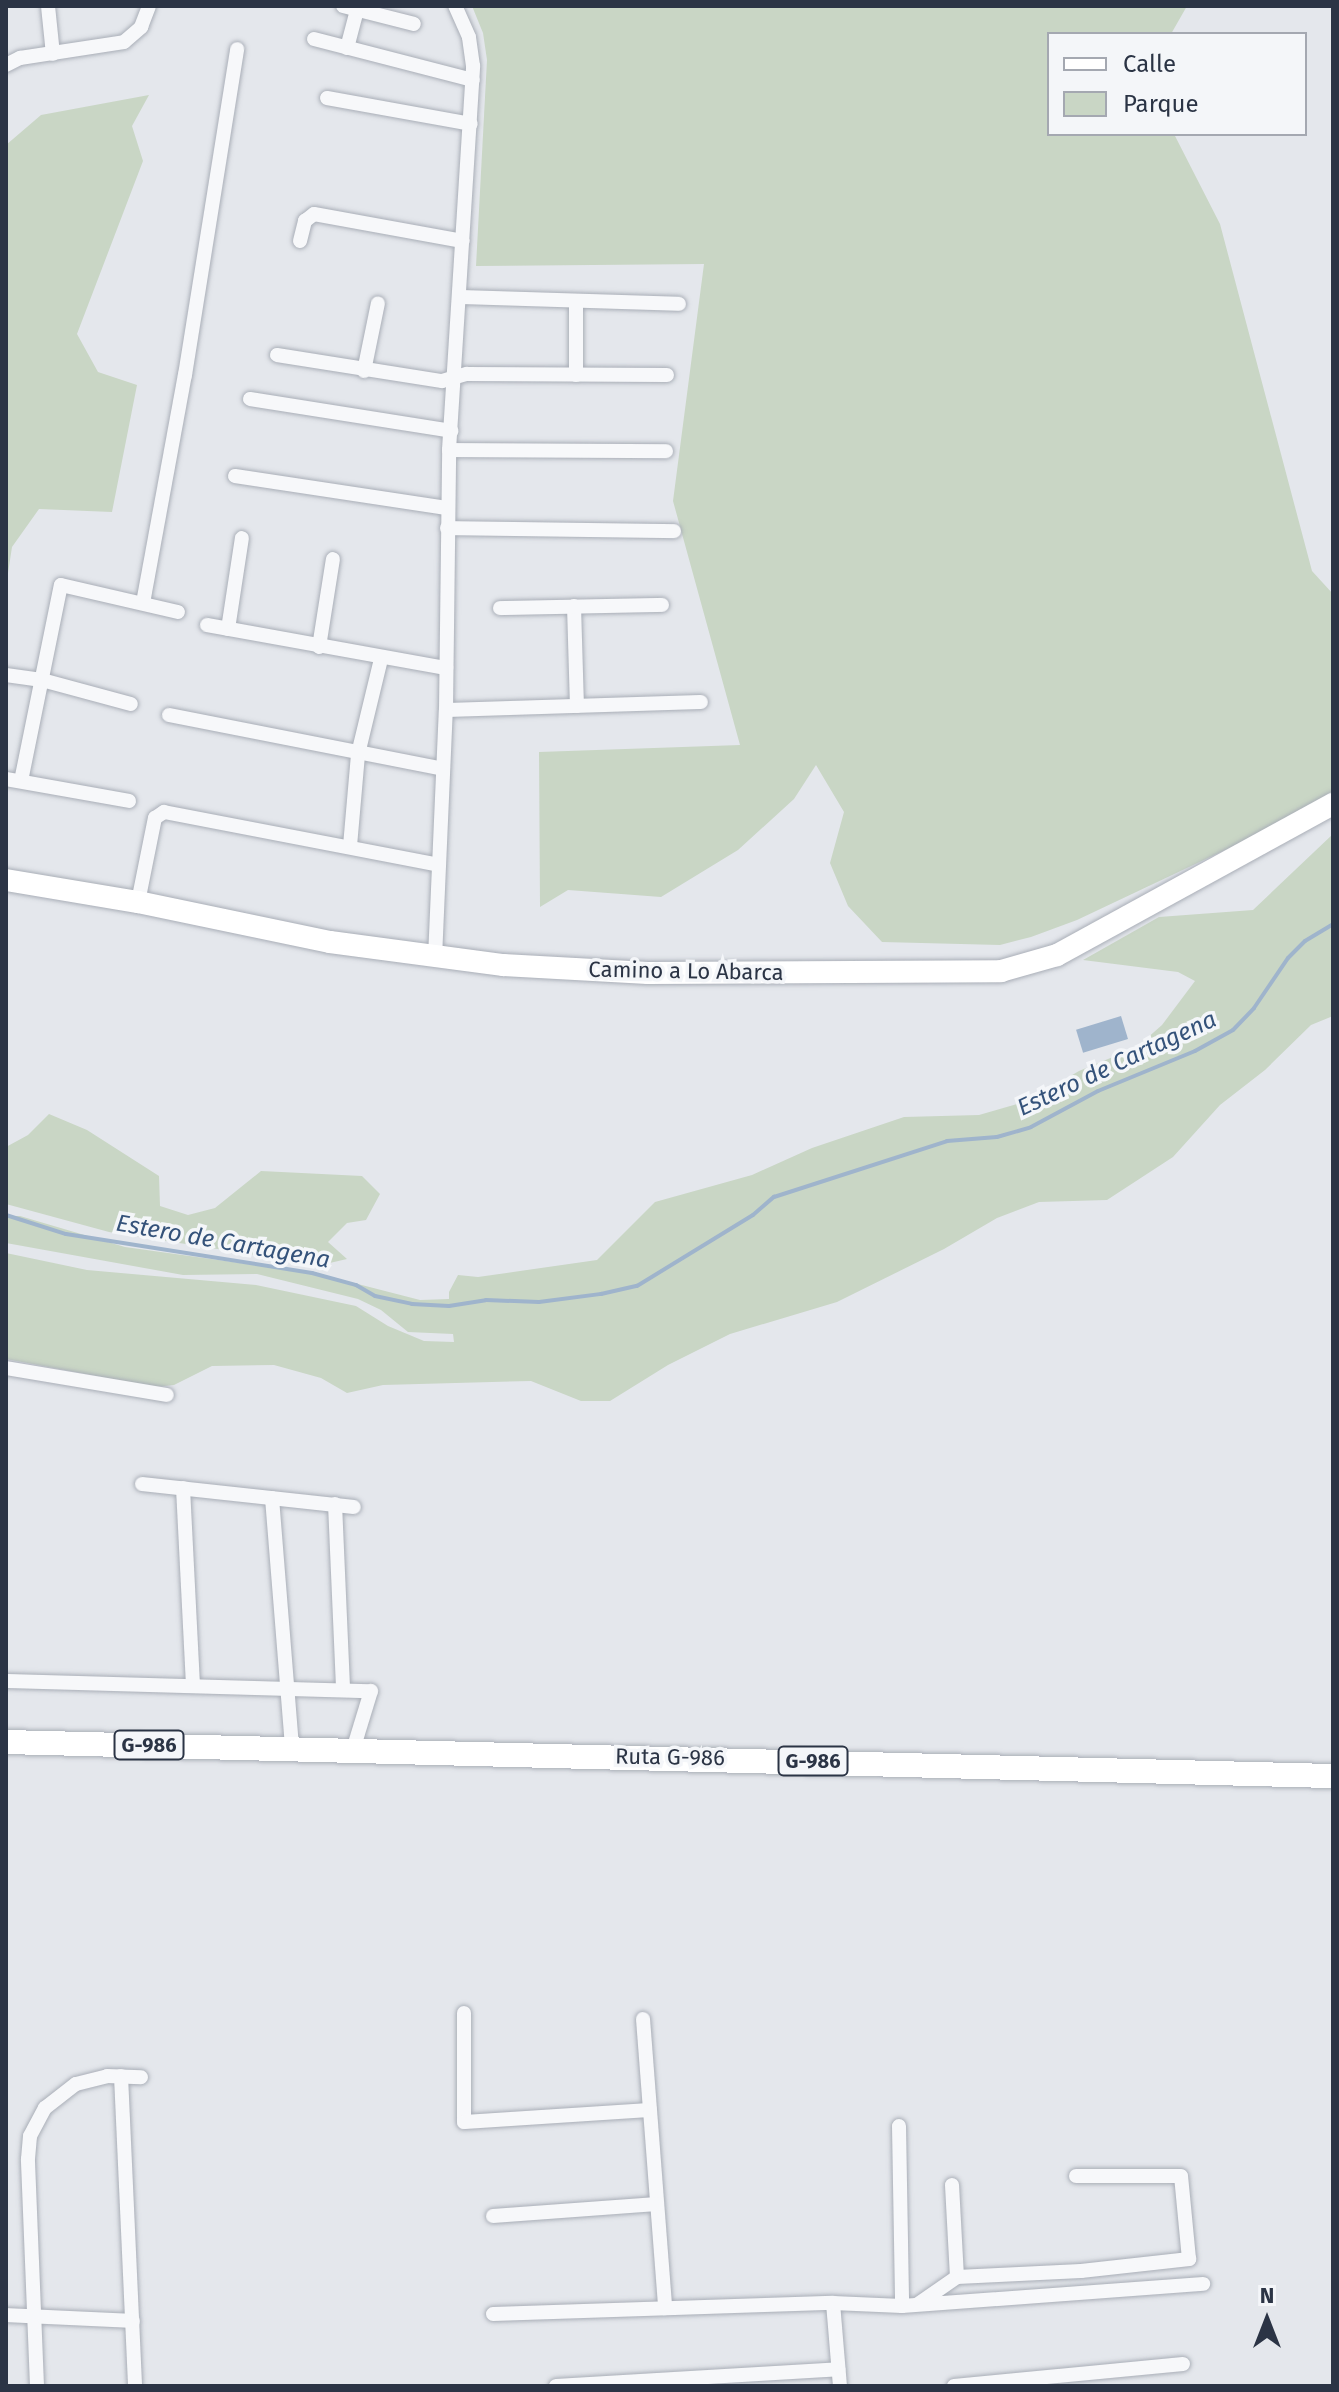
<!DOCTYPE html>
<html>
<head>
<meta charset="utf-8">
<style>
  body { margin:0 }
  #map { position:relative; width:1339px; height:2392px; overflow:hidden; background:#e4e7ec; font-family:"Fira Sans",sans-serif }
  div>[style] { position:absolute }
  .green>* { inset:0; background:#c9d6c5 }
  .water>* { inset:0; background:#9fb4cc; transform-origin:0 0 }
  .stream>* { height:4px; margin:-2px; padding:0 2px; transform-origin:2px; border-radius:2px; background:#9fb4cc }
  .roads { filter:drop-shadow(0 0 2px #a9aeb7) drop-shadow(0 0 2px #a9aeb7) }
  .street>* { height:14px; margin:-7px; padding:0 7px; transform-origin:7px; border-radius:7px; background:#f7f8fa }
  .secondary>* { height:22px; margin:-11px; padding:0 11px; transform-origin:11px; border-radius:11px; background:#fff }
  .primary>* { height:24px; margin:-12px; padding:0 12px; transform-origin:12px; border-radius:12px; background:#fff }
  span { translate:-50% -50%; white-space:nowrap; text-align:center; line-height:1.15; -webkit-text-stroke:7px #f4f6f9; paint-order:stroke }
  .shield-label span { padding:2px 6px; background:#f4f6f9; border:2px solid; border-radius:6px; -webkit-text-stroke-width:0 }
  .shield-label { font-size:20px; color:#2b3445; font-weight:700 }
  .street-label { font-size:22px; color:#2b3445 }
  .water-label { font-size:24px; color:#34527a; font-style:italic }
  .frame { position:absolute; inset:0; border:8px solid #2b3445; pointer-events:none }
  .legend { position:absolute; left:1047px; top:32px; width:260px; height:104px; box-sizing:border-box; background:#f4f6f9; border:2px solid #a4a8b1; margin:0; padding:10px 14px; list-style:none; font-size:24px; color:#2b3445 }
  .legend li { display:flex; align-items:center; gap:16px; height:40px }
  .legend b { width:40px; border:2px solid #a4a8b1 }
  .north { position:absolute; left:1227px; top:2280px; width:80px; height:80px; -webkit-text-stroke:6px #f4f6f9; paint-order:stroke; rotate:0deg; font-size:22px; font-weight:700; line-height:32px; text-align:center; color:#2b3445 }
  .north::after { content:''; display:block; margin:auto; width:28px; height:36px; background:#2b3445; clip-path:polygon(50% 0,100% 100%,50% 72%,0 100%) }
</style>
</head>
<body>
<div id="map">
  <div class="green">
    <div style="clip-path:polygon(472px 6px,1187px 6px,1171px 34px,1049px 34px,1049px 134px,1174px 134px,1220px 224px,1312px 571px,1333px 594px,1333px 799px,1077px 920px,1031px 937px,1000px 945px,882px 942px,848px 906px,830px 863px,844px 812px,816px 765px,794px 799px,738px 850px,661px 897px,568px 890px,540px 907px,539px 752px,740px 745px,673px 501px,704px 264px,476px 266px,487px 60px,483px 33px)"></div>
    <div style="clip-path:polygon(149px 95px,132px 126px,143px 161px,77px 334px,98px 372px,137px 385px,112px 512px,39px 509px,12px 547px,6px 586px,6px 145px,41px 115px)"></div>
    <div style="clip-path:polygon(1333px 834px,1333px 1016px,1311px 1025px,1265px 1070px,1220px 1105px,1173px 1157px,1107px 1200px,1039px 1202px,997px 1218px,944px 1249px,837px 1302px,730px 1334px,668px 1365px,610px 1401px,581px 1401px,531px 1381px,383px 1385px,347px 1393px,321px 1378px,274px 1365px,212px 1366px,174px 1385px,155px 1387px,6px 1359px,6px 1253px,87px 1270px,256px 1285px,356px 1306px,388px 1326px,424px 1341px,454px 1342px,453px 1334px,408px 1332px,381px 1310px,358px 1299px,257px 1274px,183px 1275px,6px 1243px,6px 1216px,20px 1216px,125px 1247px,319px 1274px,420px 1300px,449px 1299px,449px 1292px,458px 1275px,478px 1277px,597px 1260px,655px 1202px,752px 1175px,812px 1148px,904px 1117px,979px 1115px,1028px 1101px,1079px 1071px,1137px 1047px,1162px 1025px,1195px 981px,1178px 972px,1083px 960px,1159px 917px,1253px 910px)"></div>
    <div style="clip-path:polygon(49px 1114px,87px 1130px,159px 1176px,160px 1206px,188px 1215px,215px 1208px,261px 1171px,362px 1176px,380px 1194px,366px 1220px,347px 1223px,328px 1242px,347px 1259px,321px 1265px,109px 1232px,6px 1204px,6px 1147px,28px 1135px)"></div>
  </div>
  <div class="water">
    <div style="left:1121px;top:1016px;width:24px;height:47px;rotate:73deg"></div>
  </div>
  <div class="stream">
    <div style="left:6px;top:1215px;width:63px;rotate:17.6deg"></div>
    <div style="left:66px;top:1234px;width:249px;rotate:9deg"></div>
    <div style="left:312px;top:1273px;width:46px;rotate:15.3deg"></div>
    <div style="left:356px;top:1285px;width:22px;rotate:30deg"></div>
    <div style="left:375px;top:1296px;width:38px;rotate:12deg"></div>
    <div style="left:412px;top:1304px;width:37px;rotate:3deg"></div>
    <div style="left:449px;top:1306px;width:37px;rotate:-9deg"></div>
    <div style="left:486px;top:1300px;width:53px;rotate:2.2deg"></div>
    <div style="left:539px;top:1302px;width:63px;rotate:-7.4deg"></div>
    <div style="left:601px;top:1294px;width:37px;rotate:-13deg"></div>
    <div style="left:637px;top:1286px;width:136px;rotate:-31.5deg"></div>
    <div style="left:753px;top:1215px;width:28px;rotate:-41deg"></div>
    <div style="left:774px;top:1197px;width:182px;rotate:-17.9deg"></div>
    <div style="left:947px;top:1141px;width:50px;rotate:-4.6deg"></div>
    <div style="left:997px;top:1137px;width:35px;rotate:-16deg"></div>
    <div style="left:1031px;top:1127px;width:76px;rotate:-28.2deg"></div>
    <div style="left:1098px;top:1091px;width:105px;rotate:-22.4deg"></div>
    <div style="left:1195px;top:1051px;width:43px;rotate:-28.9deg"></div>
    <div style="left:1233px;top:1030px;width:30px;rotate:-46deg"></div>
    <div style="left:1254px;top:1008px;width:60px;rotate:-55.8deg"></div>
    <div style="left:1288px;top:958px;width:24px;rotate:-45deg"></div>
    <div style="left:1305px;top:941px;width:33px;rotate:-31deg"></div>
  </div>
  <div class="roads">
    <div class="street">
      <div style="left:48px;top:6px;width:48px;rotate:84.1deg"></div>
      <div style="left:343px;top:6px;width:73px;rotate:14.2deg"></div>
      <div style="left:314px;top:39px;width:164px;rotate:14.5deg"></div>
      <div style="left:347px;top:48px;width:43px;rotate:-75.3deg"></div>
      <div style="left:6px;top:65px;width:16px;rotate:-27deg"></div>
      <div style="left:20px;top:58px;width:105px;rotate:-8.7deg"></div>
      <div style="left:124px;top:42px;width:23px;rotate:-41deg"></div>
      <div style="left:141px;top:27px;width:22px;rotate:-69deg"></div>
      <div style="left:327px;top:98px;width:146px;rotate:10.2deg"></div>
      <div style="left:300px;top:241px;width:21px;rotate:-76deg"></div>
      <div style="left:305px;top:221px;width:11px;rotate:-38deg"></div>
      <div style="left:314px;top:214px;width:151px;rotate:10.3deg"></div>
      <div style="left:460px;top:297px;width:219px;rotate:1.8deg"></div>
      <div style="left:277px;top:355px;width:167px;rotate:9deg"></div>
      <div style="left:442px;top:381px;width:26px;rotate:-16deg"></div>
      <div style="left:467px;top:374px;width:200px;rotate:0.3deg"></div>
      <div style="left:364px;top:371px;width:69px;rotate:-78.4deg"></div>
      <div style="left:576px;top:375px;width:74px;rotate:-90deg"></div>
      <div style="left:250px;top:399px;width:204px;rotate:9deg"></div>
      <div style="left:449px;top:450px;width:217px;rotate:0.3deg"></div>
      <div style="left:235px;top:476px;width:214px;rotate:8.6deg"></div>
      <div style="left:447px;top:528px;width:227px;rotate:0.8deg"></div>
      <div style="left:143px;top:603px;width:232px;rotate:-79.6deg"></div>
      <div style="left:185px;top:375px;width:330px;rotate:-80.9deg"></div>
      <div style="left:574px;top:606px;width:100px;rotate:88.3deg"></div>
      <div style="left:500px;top:608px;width:162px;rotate:-1.1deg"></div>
      <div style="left:207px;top:625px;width:243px;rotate:10.2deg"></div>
      <div style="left:228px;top:629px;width:92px;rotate:-81.3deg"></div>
      <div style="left:319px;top:647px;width:89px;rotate:-81deg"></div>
      <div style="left:6px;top:675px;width:36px;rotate:8deg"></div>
      <div style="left:42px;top:680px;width:92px;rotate:15.1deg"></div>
      <div style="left:446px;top:710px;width:255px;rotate:-1.8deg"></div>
      <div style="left:169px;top:715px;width:279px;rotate:11.1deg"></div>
      <div style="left:6px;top:779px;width:125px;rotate:10.1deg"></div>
      <div style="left:21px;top:781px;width:200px;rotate:-78.5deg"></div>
      <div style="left:61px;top:585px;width:120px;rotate:13deg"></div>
      <div style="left:350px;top:846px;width:92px;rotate:-85deg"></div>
      <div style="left:358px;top:754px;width:98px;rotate:-76.4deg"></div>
      <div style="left:138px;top:902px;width:86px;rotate:-78.6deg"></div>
      <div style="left:155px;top:818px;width:11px;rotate:-34deg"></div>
      <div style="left:164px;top:812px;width:280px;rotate:10.9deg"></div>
      <div style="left:435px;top:958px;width:248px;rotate:-87.5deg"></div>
      <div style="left:446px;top:710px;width:260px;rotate:-89.3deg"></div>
      <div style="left:449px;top:450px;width:385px;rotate:-86.4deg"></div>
      <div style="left:473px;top:66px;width:29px;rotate:-98deg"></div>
      <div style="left:469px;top:37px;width:34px;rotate:-114deg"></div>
      <div style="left:6px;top:1368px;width:163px;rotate:9.5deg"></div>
      <div style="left:142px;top:1484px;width:213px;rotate:6.2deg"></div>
      <div style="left:183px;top:1488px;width:198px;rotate:87.1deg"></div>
      <div style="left:272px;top:1498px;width:252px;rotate:85.4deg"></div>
      <div style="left:335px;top:1504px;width:186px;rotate:87.5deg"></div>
      <div style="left:6px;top:1681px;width:365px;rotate:1.6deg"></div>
      <div style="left:371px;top:1691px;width:62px;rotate:107deg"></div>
      <div style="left:464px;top:2013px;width:109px;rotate:90deg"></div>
      <div style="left:464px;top:2122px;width:186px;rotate:-3.7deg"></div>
      <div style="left:643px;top:2019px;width:290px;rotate:85.6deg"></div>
      <div style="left:121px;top:2076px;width:310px;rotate:87.4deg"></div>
      <div style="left:899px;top:2126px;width:180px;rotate:89deg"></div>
      <div style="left:952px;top:2185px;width:92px;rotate:86.9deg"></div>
      <div style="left:493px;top:2216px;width:164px;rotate:-4.2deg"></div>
      <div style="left:833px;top:2303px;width:83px;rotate:85.2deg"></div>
      <div style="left:918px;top:2304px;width:47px;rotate:-34.7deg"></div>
      <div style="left:957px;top:2277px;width:124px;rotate:-2.8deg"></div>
      <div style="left:1081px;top:2271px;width:109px;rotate:-6.3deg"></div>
      <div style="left:1189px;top:2259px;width:83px;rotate:-95.5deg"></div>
      <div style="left:1181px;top:2176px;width:105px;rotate:180deg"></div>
      <div style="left:493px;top:2314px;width:340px;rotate:-1.9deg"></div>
      <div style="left:833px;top:2303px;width:69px;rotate:2.5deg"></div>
      <div style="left:902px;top:2306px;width:302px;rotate:-4.2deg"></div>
      <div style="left:6px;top:2315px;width:127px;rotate:2.7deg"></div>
      <div style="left:37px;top:2386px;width:227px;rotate:-92.3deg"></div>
      <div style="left:28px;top:2159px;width:23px;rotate:-85deg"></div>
      <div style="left:30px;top:2136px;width:32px;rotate:-62deg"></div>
      <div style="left:45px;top:2108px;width:39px;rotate:-38deg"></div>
      <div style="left:76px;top:2084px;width:32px;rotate:-14deg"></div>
      <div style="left:107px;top:2076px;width:34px;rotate:2deg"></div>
      <div style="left:556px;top:2386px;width:283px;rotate:-3.4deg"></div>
      <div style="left:954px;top:2386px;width:230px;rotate:-5.5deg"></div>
    </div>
    <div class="secondary">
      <div style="left:6px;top:880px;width:134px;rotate:9.5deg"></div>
      <div style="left:138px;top:902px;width:196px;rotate:11.8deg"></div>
      <div style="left:330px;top:942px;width:175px;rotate:7.6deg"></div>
      <div style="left:503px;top:965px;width:145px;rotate:3.2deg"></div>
      <div style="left:648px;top:973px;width:353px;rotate:-0.3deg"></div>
      <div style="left:1001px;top:971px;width:58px;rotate:-15.9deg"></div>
      <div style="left:1057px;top:955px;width:315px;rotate:-28.7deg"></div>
    </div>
    <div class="primary">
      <div style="left:6px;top:1742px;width:1327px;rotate:1.47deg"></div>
    </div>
  </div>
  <div class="shield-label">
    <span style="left:149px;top:1745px">G-986</span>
    <span style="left:813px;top:1761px">G-986</span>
  </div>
  <div class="street-label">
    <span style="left:686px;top:971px;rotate:1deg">Camino a Lo Abarca</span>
    <span style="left:670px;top:1757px;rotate:1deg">Ruta G-986</span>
  </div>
  <div class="water-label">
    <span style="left:1117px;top:1064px;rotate:-25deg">Estero de Cartagena</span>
    <span style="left:223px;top:1242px;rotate:10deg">Estero de Cartagena</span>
  </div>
  <div class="frame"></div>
  <ul class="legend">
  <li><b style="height:10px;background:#fff"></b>Calle</li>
  <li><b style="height:22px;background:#c9d6c5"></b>Parque</li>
  </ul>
  <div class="north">N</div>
</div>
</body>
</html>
